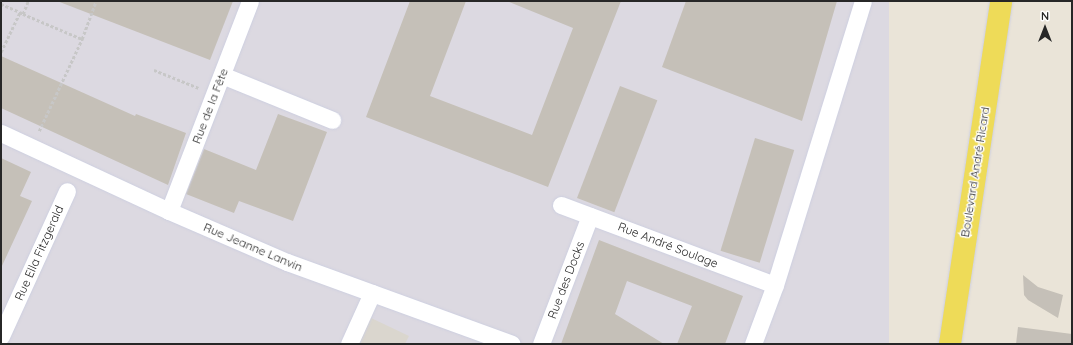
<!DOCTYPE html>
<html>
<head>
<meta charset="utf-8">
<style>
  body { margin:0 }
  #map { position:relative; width:1073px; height:345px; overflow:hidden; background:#eae4d8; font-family:Quicksand,sans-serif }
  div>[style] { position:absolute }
  .industrial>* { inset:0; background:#dcd9e1; transform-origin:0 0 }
  .plaza>* { inset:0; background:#dad6ce }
  .building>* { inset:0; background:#c5c0b8; transform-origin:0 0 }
  .path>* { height:2.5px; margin-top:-1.25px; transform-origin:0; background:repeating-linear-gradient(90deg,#c7c7c7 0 3px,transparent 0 5px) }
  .roads { filter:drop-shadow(0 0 1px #cdcfe0) drop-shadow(0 0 1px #cdcfe0) }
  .minor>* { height:17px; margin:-8.5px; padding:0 8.5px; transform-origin:8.5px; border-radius:8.5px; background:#fff }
  .major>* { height:22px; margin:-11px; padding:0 11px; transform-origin:11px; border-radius:11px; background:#eedb58 }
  span { translate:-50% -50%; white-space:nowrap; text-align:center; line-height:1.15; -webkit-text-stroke:3px #fff; paint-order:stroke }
  .street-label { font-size:12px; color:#272727 }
  .frame { position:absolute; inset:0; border:2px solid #272727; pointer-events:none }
  .north { position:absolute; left:1025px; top:8px; width:40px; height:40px; -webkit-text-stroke:3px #fff; paint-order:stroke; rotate:0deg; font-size:11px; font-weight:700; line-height:16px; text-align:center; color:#272727 }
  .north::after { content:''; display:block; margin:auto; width:14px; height:18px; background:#272727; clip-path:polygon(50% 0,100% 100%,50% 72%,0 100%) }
</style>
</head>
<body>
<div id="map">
  <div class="industrial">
    <div style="left:1px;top:1px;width:888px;height:343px"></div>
  </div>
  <div class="plaza">
    <div style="clip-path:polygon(369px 317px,409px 336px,405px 344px,356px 344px)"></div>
  </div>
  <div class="building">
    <div style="clip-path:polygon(57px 1px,233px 1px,210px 60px)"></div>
    <div style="clip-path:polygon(410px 1px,466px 1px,430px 96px,532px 135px,573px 28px,507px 1px,621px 1px,548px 187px,366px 117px)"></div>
    <div style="clip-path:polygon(686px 1px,837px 1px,802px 121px,662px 67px)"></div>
    <div style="clip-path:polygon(1px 56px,135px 116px,136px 114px,186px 133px,168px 185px,1px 108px)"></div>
    <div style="left:620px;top:86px;width:40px;height:120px;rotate:21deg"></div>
    <div style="clip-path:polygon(278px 114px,327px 132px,293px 221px,239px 201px,234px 213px,186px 194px,204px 149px,256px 170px)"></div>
    <div style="left:755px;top:138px;width:41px;height:118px;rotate:17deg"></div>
    <div style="clip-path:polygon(1px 158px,31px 172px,20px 196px,32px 201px,1px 268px)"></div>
    <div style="clip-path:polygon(599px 240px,743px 296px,725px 344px,677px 344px,692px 306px,627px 281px,615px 314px,664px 344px,561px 344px)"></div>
    <div style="clip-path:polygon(1023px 275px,1038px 287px,1063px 295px,1058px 318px,1028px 300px,1024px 295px)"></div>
    <div style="clip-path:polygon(1018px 327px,1072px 334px,1072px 344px,1016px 344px)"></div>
  </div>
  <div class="path">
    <div style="left:1px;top:4px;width:21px;rotate:23deg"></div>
    <div style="left:23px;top:14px;width:64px;rotate:23deg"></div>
    <div style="left:82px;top:39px;width:40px;rotate:-69.8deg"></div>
    <div style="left:1px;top:52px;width:44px;rotate:-64.6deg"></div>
    <div style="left:20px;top:12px;width:4px;rotate:34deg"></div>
    <div style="left:23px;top:14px;width:14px;rotate:-69deg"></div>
    <div style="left:154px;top:70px;width:48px;rotate:21.8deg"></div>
    <div style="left:39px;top:131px;width:102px;rotate:-64.9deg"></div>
  </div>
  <div class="roads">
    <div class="minor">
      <div style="left:222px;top:75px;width:119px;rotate:22.2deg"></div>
      <div style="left:1px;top:133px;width:185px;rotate:24.9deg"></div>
      <div style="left:169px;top:211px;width:129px;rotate:23.4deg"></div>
      <div style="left:287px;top:262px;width:239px;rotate:20deg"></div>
      <div style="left:561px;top:205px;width:228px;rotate:20.5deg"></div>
      <div style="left:169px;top:211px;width:225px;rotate:-68.9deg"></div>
      <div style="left:1px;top:336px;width:159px;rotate:-65.5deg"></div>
      <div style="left:349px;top:344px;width:56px;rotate:-65.7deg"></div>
      <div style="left:541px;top:344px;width:137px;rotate:-69.1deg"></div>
      <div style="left:753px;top:344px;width:63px;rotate:-69.6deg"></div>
      <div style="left:775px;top:285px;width:297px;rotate:-72.8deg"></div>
    </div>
    <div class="major">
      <div style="left:950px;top:344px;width:347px;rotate:-81.5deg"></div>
    </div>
  </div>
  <div class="street-label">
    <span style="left:210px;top:106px;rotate:-69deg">Rue de la Fête</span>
    <span style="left:975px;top:172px;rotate:-81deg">Boulevard André Ricard</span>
    <span style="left:668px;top:245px;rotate:21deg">Rue André Soulage</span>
    <span style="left:253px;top:247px;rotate:23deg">Rue Jeanne Lanvin</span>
    <span style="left:39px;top:253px;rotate:-66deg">Rue Ella Fitzgerald</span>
    <span style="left:566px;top:280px;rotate:-69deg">Rue des Docks</span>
  </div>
  <div class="frame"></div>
  <div class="north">N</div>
</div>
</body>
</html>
